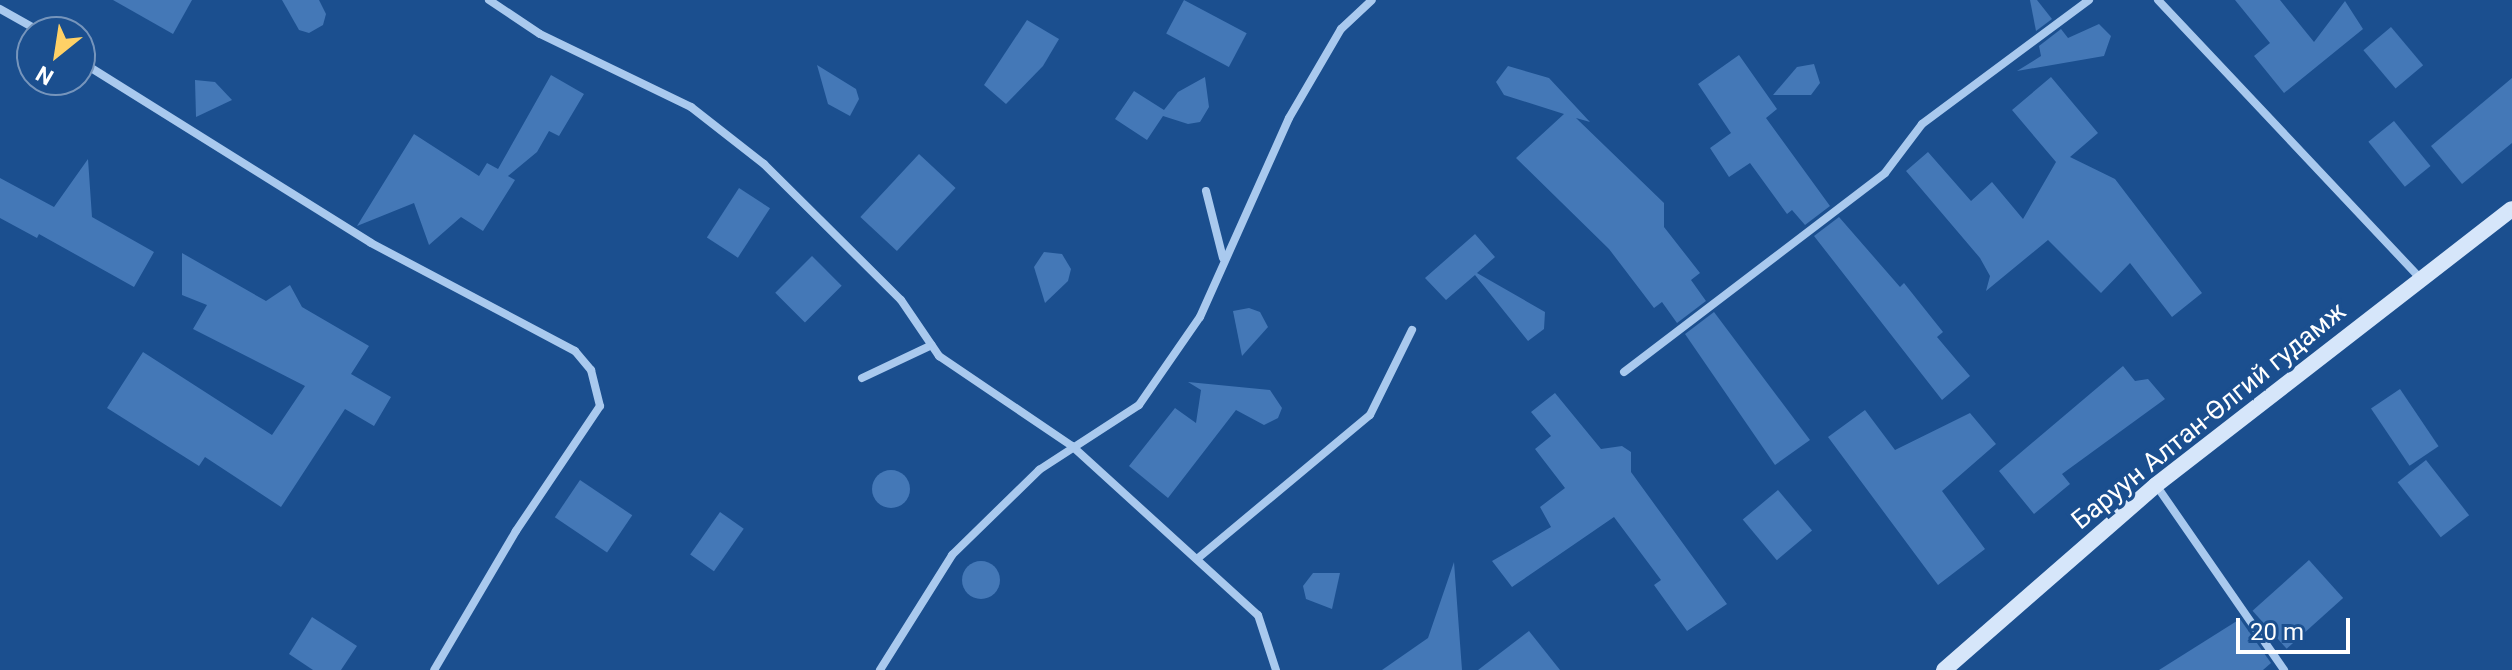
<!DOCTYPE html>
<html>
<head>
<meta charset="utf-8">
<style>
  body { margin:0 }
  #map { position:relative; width:2512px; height:670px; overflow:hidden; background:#1b4f8f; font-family:Roboto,sans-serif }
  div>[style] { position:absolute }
  .building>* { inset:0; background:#4478b7; transform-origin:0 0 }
  .round { border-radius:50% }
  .street>* { height:8px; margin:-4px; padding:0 4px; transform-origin:4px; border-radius:4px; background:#a9c9ee }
  .secondary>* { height:16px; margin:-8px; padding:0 8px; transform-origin:8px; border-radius:8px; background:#d6e6fa }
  span { translate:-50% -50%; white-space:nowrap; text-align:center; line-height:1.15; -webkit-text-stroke:7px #1b4f8f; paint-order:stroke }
  .street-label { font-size:26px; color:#fff }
  .north { position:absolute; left:16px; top:16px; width:80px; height:80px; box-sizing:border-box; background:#1b4f8f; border:2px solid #7695bc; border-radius:50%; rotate:210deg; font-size:22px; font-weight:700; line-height:32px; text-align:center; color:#fff }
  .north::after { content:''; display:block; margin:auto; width:28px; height:36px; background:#ffd166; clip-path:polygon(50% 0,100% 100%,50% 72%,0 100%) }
  .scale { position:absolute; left:2236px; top:618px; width:114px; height:36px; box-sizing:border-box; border:4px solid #fff; border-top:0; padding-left:10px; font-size:24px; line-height:28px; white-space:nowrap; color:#fff; -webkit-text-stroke:6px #1b4f8f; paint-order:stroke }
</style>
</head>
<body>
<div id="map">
  <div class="building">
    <div style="clip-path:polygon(113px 0,192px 0,173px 34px)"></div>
    <div style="clip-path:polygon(282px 0,319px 0,326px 14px,323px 25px,309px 33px,299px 30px)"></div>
    <div style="left:1184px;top:0;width:71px;height:38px;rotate:28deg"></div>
    <div style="clip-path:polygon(2030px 0,2037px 0,2052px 19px,2036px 31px)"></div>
    <div style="clip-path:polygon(2235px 0,2280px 0,2314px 42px,2345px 1px,2363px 29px,2284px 93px,2254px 56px,2270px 43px)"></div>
    <div style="clip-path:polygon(1027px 20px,1059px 39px,1043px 66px,1006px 104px,984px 85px)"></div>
    <div style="clip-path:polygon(2099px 24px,2111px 36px,2104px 56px,2017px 71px,2041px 56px,2039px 46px,2061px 29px,2068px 38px)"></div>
    <div style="left:2391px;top:27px;width:50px;height:36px;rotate:50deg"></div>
    <div style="clip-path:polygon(1739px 55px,1777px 109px,1766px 118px,1830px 206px,1805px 225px,1792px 210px,1787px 214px,1750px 163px,1729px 177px,1710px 148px,1731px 133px,1698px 84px)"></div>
    <div style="clip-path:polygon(1814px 64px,1820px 83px,1811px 95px,1773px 95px,1797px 67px)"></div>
    <div style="clip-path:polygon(817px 65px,856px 89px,859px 99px,850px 116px,828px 104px)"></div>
    <div style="clip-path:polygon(1508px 66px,1549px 78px,1590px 122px,1576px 118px,1664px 203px,1664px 227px,1700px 273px,1691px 280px,1706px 301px,1677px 323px,1662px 302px,1654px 308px,1609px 249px,1516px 158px,1564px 114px,1504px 95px,1496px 82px)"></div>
    <div style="clip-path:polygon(551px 75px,584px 94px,559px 136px,549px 131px,537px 152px,508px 176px,515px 180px,483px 231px,461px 217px,429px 245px,414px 203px,357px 226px,414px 134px,479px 176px,487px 163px,498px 169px)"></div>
    <div style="clip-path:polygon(1205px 77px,1209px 107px,1200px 122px,1188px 124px,1163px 116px,1147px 140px,1115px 119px,1134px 91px,1164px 110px,1178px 92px)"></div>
    <div style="clip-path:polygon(2051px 77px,2098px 133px,2070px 157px,2115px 179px,2202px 293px,2172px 317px,2130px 263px,2101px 293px,2048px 240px,1986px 291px,1990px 276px,1980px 258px,1906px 171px,1928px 152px,1971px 201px,1992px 182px,2023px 219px,2056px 162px,2012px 110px)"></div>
    <div style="clip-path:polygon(2512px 78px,2512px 143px,2462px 184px,2431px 146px)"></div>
    <div style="clip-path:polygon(195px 80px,215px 82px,232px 100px,196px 117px)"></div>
    <div style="left:2394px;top:121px;width:58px;height:33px;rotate:51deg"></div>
    <div style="left:919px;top:154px;width:50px;height:86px;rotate:43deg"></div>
    <div style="clip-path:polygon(88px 159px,92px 217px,154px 252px,134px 287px,39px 234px,37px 238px,0 218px,0 178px,54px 207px)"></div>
    <div style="left:739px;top:188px;width:37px;height:59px;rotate:33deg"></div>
    <div style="clip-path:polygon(1839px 217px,1900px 287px,1904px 283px,1943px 332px,1937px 337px,1970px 376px,1942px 400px,1814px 236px)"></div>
    <div style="clip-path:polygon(1475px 234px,1495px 257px,1477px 273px,1545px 312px,1544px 329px,1528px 341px,1475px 275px,1446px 300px,1425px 278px)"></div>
    <div style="clip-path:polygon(1044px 252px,1062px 254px,1071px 269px,1068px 281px,1045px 303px,1034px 267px)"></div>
    <div style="clip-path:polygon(182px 253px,266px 301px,290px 285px,302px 307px,369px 346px,351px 374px,391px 397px,374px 426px,345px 409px,281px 507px,205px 457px,199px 466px,107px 408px,143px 352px,272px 435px,305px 386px,193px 329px,207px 305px,182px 295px)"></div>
    <div style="left:812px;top:256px;width:42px;height:52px;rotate:45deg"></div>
    <div style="clip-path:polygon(1249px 308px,1260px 312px,1268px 327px,1242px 356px,1233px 311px)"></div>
    <div style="clip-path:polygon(1714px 312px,1810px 440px,1775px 465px,1685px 334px)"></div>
    <div style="clip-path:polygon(2123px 366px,2135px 381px,2148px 379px,2165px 399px,2062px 474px,2070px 484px,2034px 514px,1999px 471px)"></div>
    <div style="clip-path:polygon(1188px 382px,1270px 390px,1282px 408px,1278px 418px,1264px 425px,1236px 410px,1168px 498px,1129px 466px,1175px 408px,1196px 423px,1201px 390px)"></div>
    <div style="left:2400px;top:389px;width:69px;height:35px;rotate:56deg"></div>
    <div style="clip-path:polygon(1555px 393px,1601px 449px,1622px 446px,1631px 452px,1631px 472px,1727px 604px,1687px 631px,1654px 585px,1661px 580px,1614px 517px,1512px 587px,1492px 561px,1551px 527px,1540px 507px,1565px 488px,1535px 449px,1551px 436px,1531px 412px)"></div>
    <div style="clip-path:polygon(1865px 410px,1895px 450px,1970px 413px,1996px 444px,1942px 491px,1985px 549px,1938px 585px,1828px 437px)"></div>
    <div style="left:2426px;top:460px;width:70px;height:36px;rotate:52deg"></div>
    <div class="round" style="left:872px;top:470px;width:38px;height:38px"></div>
    <div style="left:580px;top:480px;width:63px;height:45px;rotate:34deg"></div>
    <div style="left:1778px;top:490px;width:53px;height:46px;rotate:50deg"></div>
    <div style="left:720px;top:512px;width:29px;height:52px;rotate:35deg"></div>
    <div style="left:2309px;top:560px;width:51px;height:76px;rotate:48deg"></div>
    <div class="round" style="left:962px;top:561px;width:38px;height:38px"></div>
    <div style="clip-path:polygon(1454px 562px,1462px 670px,1382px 670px,1428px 638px)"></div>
    <div style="clip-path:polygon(1313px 573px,1340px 573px,1332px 609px,1306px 599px,1303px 586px)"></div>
    <div style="clip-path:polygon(312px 617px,357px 646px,341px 670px,313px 670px,289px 654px)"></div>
    <div style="clip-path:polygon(2240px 619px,2271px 663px,2263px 670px,2159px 670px)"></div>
    <div style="clip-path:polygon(1529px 631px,1560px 670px,1478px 670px)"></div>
  </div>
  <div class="street">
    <div style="left:489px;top:0;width:61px;rotate:33.7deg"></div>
    <div style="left:540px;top:34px;width:168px;rotate:25.8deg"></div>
    <div style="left:691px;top:107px;width:93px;rotate:38deg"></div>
    <div style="left:764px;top:164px;width:193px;rotate:44.8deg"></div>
    <div style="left:901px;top:300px;width:68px;rotate:55.8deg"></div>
    <div style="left:939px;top:356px;width:161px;rotate:34.1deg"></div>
    <div style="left:1072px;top:446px;width:251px;rotate:42.3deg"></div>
    <div style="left:1258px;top:615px;width:58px;rotate:71.9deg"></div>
    <div style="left:2158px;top:0;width:383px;rotate:46.7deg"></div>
    <div style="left:0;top:9px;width:47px;rotate:29.3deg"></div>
    <div style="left:80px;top:61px;width:343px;rotate:32deg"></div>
    <div style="left:371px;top:243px;width:231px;rotate:27.9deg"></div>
    <div style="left:575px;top:351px;width:25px;rotate:50deg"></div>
    <div style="left:591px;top:370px;width:37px;rotate:76deg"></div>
    <div style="left:600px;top:406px;width:151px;rotate:123.9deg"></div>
    <div style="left:516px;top:531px;width:161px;rotate:120.5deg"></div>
    <div style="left:1206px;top:191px;width:69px;rotate:75.8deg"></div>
    <div style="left:1624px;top:372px;width:328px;rotate:-37.3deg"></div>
    <div style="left:1885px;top:173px;width:61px;rotate:-52.9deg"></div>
    <div style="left:1922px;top:124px;width:208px;rotate:-36.6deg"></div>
    <div style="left:862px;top:378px;width:77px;rotate:-25.2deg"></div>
    <div style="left:2156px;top:485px;width:225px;rotate:55.3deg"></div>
    <div style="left:1197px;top:559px;width:225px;rotate:-39.8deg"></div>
    <div style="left:1370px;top:415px;width:95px;rotate:-63.7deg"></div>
    <div style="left:880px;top:670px;width:136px;rotate:-57.9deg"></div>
    <div style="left:952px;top:555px;width:122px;rotate:-44.3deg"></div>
    <div style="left:1039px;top:470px;width:119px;rotate:-33deg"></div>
    <div style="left:1139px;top:405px;width:107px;rotate:-55.3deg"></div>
    <div style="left:1200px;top:317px;width:218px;rotate:-65.9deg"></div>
    <div style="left:1289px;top:118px;width:103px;rotate:-59.7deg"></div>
    <div style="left:1341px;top:29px;width:42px;rotate:-43.1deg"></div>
  </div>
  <div class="secondary">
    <div style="left:1944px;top:670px;width:281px;rotate:-41.1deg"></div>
    <div style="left:2156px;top:485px;width:450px;rotate:-37.8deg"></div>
  </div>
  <div class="street-label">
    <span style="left:2209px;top:416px;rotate:-39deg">Баруун Алтан-Өлгий гудамж</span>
  </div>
  <div class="north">N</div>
  <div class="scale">20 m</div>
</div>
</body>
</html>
